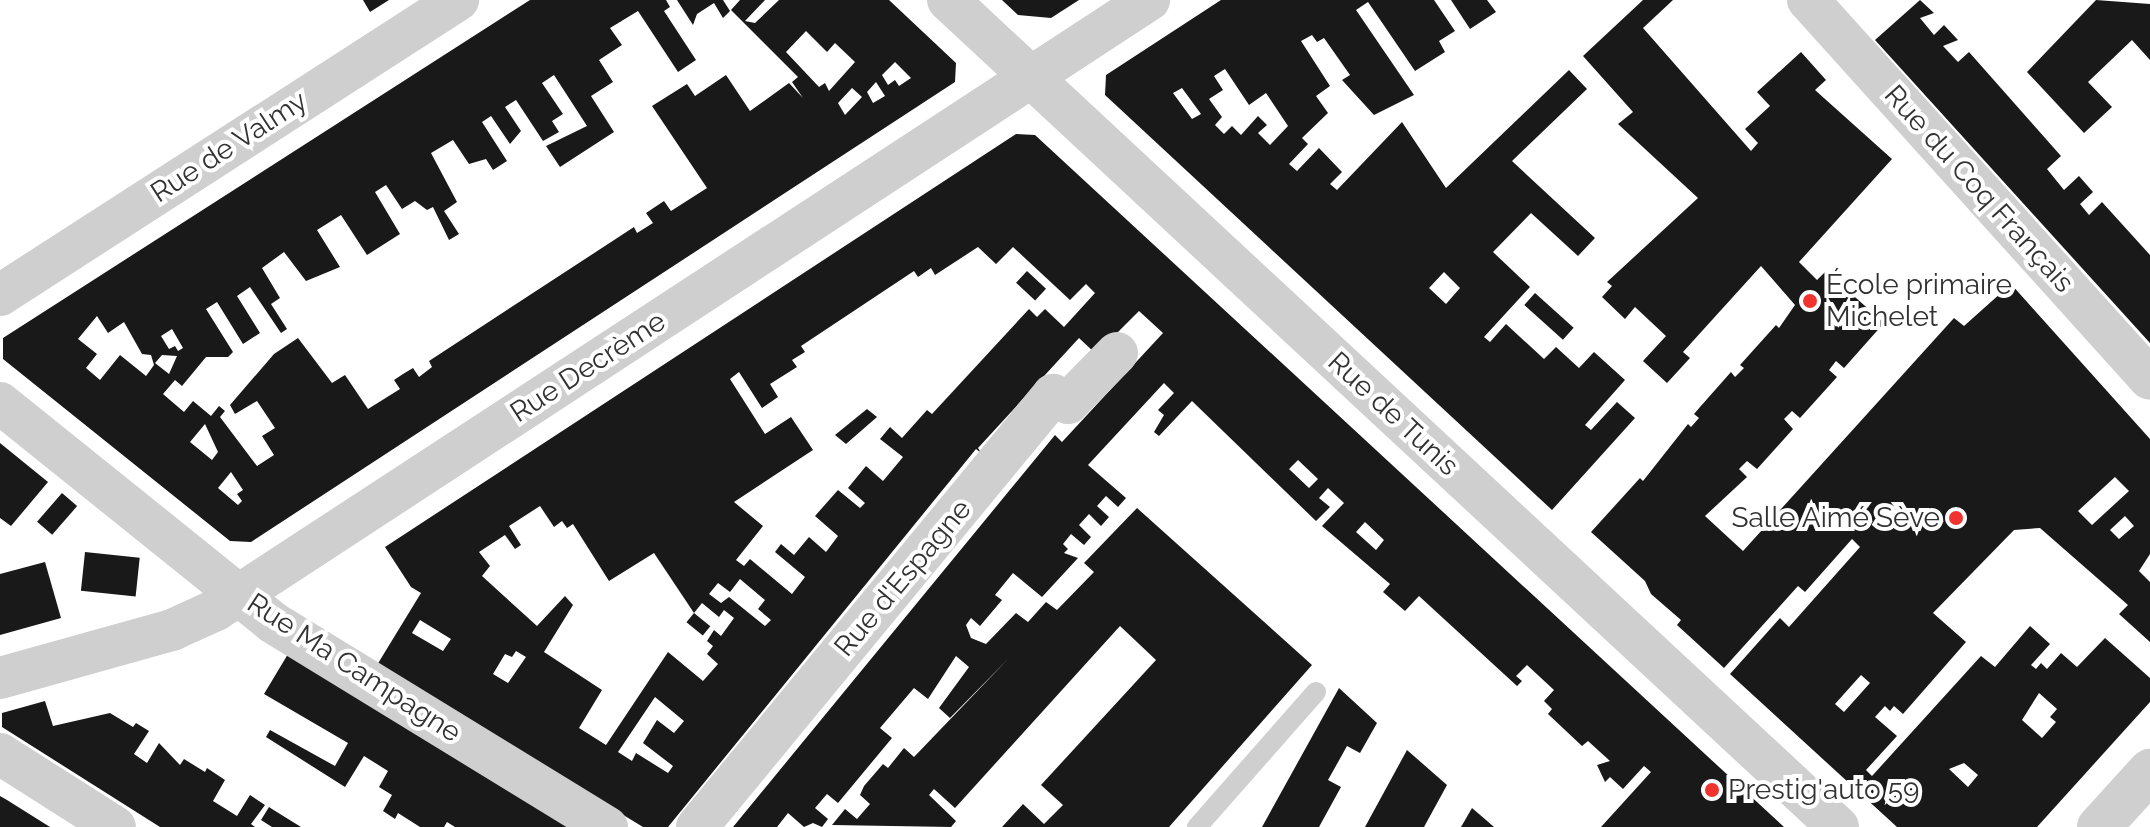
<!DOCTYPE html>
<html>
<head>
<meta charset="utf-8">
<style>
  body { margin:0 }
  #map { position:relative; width:2150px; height:827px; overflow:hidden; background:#fff; font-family:Raleway,sans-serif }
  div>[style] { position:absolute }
  .building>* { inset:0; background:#191919; transform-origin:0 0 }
  .service>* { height:20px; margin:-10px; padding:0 10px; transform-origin:10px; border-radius:10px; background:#cfcfcf }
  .minor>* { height:42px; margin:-21px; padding:0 21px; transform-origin:21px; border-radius:21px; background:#cfcfcf }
  .tertiary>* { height:44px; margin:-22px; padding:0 22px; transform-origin:22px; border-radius:22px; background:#cfcfcf }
  .dots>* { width:22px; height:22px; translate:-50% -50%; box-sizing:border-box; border:4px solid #fff; border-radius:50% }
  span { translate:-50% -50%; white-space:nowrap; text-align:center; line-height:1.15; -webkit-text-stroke:8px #fff; paint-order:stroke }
  .street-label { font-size:28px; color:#323232 }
  .poi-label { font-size:28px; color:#323232 }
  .left { translate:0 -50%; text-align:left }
  .right { translate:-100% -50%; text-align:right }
</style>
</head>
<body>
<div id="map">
  <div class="building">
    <div style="clip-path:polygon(363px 0,389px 0,370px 12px)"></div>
    <div style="clip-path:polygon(evenodd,530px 0,666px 0,670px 7px,664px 11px,696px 60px,678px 72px,638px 11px,610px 28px,622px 45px,599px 60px,613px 82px,591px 96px,614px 132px,560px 167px,546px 146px,587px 126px,554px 75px,542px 83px,563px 114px,552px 121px,559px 132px,543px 141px,516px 100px,505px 107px,521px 131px,510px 144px,491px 116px,482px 122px,507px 161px,493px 170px,486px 159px,469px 164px,453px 140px,431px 153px,457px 202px,444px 211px,459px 234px,449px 240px,433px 207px,427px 210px,415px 201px,402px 209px,386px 185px,375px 192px,400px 234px,367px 255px,341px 215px,317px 230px,340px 267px,306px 281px,284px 252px,262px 268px,280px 298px,271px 304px,287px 329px,281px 333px,250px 287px,237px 296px,260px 333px,243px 344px,217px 302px,206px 309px,233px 352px,228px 357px,206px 357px,182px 386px,175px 380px,163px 394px,184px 412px,193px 401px,211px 416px,219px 406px,225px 411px,220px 417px,257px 466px,274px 455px,262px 436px,275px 428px,257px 401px,235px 414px,230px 405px,274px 354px,298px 338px,332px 383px,345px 375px,368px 409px,400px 389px,394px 380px,403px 374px,413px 368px,419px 377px,432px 367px,429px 361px,634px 227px,637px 233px,653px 223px,646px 213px,664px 201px,671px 211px,707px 188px,652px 106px,687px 84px,695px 96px,726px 75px,750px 111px,789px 83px,803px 98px,792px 82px,798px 77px,731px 10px,740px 0,765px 0,745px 21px,755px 23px,779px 0,889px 0,956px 63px,955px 82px,251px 542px,230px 541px,3px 359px,3px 338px,530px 0,806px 31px,827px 52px,835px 43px,855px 62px,829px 91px,825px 83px,819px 87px,786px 52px,806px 31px,530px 0,895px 62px,911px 78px,899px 86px,895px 80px,888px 85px,882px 75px,895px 62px,530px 0,876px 82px,885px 96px,873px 103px,867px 92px,876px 82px,530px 0,852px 88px,862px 97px,845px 115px,838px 103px,852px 88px,530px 0,97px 316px,108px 333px,124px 322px,142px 354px,151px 355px,154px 365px,146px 376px,120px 355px,100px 380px,86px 368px,97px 354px,78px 339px,97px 316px,530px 0,172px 329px,183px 348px,178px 351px,175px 346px,169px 349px,161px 336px,172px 329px,530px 0,162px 355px,177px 356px,169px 374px,155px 363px,162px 355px,530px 0,205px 424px,218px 452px,212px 460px,190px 442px,205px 424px,530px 0,231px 472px,243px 490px,237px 494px,242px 501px,238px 505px,218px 488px,231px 472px)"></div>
    <div style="clip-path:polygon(677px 0,723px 0,730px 11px,723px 18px,714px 3px,697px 14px,693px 25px)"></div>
    <div style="clip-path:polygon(1002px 0,1079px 0,1051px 18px,1018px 15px)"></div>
    <div style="clip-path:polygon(evenodd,1221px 0,1434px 0,1455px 31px,1439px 41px,1445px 52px,1415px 71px,1368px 2px,1356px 10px,1414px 95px,1374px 115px,1342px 80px,1350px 75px,1324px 38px,1317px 42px,1312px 35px,1301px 41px,1330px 86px,1316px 96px,1328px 113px,1302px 138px,1308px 144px,1289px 164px,1297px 171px,1319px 148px,1342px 172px,1330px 184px,1337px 190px,1402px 122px,1446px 188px,1569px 70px,1587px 89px,1512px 161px,1595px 238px,1578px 256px,1531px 213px,1493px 252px,1530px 287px,1484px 337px,1490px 342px,1506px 324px,1544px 359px,1556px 347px,1579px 368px,1594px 352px,1625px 380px,1585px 425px,1591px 430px,1617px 402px,1635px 418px,1552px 510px,1105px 95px,1106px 75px,1221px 0,1225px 69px,1249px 105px,1266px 93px,1288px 126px,1270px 145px,1258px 133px,1267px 125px,1258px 116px,1241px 135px,1232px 126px,1224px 134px,1215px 125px,1222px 117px,1209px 99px,1223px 90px,1214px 76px,1225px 69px,1221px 0,1182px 88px,1201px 114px,1192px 119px,1173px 93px,1182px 88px,1221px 0,1444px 272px,1460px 288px,1446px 304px,1429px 288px,1444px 272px)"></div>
    <div style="clip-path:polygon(1451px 0,1487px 0,1496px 12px,1470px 29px)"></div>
    <div style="clip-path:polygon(evenodd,1643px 0,1673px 0,1643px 28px,1751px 151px,1758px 143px,1745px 129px,1770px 106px,1757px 92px,1801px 52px,1826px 80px,1815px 90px,1892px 159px,1799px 262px,1817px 280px,1826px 271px,1884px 323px,1844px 368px,1836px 361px,1829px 370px,1837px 377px,1800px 418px,1792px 411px,1784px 419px,1793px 429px,1757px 469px,1747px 461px,1739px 469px,1747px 477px,1705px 516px,1743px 551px,1954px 318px,1964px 326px,2011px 284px,2150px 439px,2150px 554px,2139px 571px,2150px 582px,2150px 642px,2119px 614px,2128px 605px,2040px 528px,2014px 530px,1933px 613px,1966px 642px,1903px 714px,1894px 706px,1890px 711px,1885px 706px,1875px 717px,1897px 736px,1866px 770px,1872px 776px,1981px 656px,1995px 667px,2030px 626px,2050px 644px,2031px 665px,2036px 669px,2041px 663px,2047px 669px,2061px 653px,2077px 667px,2105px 638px,2150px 678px,2150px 702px,2037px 827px,1897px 827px,1730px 674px,1780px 618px,1789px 627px,1860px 547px,1852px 539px,1805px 592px,1798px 586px,1724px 668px,1677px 625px,1681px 620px,1651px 594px,1645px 581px,1591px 532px,1640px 478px,1643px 481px,1688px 424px,1691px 427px,1699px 418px,1694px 414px,1700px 407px,1731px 372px,1735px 377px,1744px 368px,1740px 365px,1776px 325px,1779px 328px,1795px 305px,1761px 266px,1683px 352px,1690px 358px,1667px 383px,1643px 361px,1666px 336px,1635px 307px,1625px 319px,1602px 297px,1612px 286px,1607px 282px,1698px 198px,1618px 124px,1633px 112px,1583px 56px,1643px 0,2115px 477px,2129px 491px,2092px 525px,2078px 511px,2115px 477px,1643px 0,2125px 516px,2134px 526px,2119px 539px,2110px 530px,2125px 516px,1643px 0,1861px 675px,1870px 683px,1844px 712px,1835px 704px,1861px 675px,1643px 0,2039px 693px,2057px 709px,2050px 717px,2056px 722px,2042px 738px,2022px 720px,2039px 693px,1643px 0,1964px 763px,1978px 775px,1968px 787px,1949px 769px,1964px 763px)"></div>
    <div style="clip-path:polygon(1920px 0,1934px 13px,1920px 18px,1934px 35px,1944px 25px,1958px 40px,1943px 46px,1958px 62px,1969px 52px,2061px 156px,2047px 169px,2064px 190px,2079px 176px,2093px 192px,2080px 204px,2089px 215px,2102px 202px,2150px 255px,2150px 343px,1875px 40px)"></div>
    <div style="clip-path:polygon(2096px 0,2150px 4px,2150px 60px,2132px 40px,2088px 82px,2112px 107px,2084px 133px,2027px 72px)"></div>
    <div style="clip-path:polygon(evenodd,1016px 134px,1035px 135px,1784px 827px,1601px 827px,1651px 772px,1644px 766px,1623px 789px,1610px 777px,1605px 782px,1597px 765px,1610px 761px,1588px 741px,1582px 746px,1548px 714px,1552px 709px,1544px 701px,1554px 690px,1527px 665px,1516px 676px,1522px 681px,1517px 686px,1419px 596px,1405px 611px,1383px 592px,1390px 584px,1322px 526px,1344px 503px,1328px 488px,1319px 498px,1330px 507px,1316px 521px,1192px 401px,1159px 436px,1154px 432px,1164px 415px,1158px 410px,1174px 393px,1164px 383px,1088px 465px,1126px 498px,1118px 507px,1106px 496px,1097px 506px,1109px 517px,1101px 526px,1089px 514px,1079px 525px,1091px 537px,1084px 545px,1071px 534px,1063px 544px,1068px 549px,1064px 553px,1078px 558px,1042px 597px,1013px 573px,995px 595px,1002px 600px,980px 626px,971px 618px,966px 625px,971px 638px,986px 644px,1016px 613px,1028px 622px,1046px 602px,1057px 610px,1094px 572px,1084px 563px,1137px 508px,1312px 665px,1169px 827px,1002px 827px,1023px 804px,1044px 824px,1063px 805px,1041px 785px,1156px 660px,1120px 626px,955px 808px,934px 789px,929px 795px,956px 821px,951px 827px,832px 825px,845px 809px,857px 819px,870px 804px,860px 795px,864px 786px,883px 764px,888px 768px,904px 748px,914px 757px,1010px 657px,950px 718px,939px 708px,969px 667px,956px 656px,928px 699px,914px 688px,880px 728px,892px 738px,838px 803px,827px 794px,815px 808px,828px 819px,822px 827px,813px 823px,804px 827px,788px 813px,777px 827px,733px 827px,1055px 435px,1062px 442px,1163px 333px,1139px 311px,1096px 354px,1079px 338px,978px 448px,981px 453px,976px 449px,668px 827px,643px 827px,377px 665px,421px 593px,411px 587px,385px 547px,1016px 134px,978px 247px,996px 264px,1013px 247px,1070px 300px,1086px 284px,1095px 293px,1064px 327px,1045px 309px,1037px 317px,1029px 309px,932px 414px,927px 410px,902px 438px,890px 427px,880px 439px,903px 457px,883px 481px,866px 466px,848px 488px,865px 503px,860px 508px,838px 490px,815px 516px,838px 536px,826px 552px,809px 537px,794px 555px,781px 544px,775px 552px,805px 577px,792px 594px,750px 559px,744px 566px,736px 560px,763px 526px,734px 502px,813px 450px,791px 417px,765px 434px,730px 379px,739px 372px,762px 408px,778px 397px,770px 384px,797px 367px,792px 360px,805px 352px,801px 346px,914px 271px,918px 277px,931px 268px,935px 275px,978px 247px,1016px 134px,1298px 460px,1318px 479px,1309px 488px,1289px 469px,1298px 460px,1016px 134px,540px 506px,554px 527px,562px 521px,567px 528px,573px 524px,609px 581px,654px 553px,694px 613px,702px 603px,719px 617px,724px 610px,734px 618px,721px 636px,714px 630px,707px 641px,713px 646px,707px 654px,718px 664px,703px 681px,668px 652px,606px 745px,579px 728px,602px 690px,544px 652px,573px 605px,565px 596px,537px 626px,482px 576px,490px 566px,479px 552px,505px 535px,515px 549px,521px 545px,509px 526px,540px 506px,1016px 134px,1365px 522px,1384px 540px,1376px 550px,1356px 532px,1365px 522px,1016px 134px,740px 579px,765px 600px,758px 609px,771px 620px,765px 626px,729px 597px,721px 603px,709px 594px,718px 583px,730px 592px,740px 579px,1016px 134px,420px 620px,451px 639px,443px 651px,412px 633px,420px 620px,1016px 134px,516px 651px,526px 657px,508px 683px,493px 674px,505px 654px,512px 657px,516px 651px,1016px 134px,655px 697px,684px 721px,674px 733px,657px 720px,643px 743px,673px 766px,668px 773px,636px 753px,632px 761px,618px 752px,655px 697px)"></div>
    <div style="left:1027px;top:271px;width:26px;height:16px;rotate:43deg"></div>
    <div style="left:1535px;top:293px;width:52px;height:16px;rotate:42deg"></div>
    <div style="clip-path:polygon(867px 409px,877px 417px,846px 444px,835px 435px)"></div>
    <div style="clip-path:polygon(0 443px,48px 482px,11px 526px,0 518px)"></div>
    <div style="left:62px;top:493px;width:20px;height:38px;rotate:41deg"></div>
    <div style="left:85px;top:552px;width:55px;height:39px;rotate:6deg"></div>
    <div style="clip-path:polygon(45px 562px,61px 618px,0 635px,0 574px)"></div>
    <div style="left:694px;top:613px;width:21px;height:12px;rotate:39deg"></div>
    <div style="clip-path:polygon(288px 654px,572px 827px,455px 827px,447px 822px,444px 827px,420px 827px,398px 813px,395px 819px,383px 811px,392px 795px,379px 787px,388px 771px,364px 756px,345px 787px,266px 737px,270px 730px,335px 766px,348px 743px,264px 694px)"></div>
    <div style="clip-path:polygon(1339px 688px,1377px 723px,1360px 753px,1347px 746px,1342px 755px,1328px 780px,1341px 787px,1319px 827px,1262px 827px)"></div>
    <div style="clip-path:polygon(45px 701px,53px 726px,110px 713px,133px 727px,136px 723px,149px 731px,134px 754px,147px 763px,159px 743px,180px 765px,184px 759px,205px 772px,207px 768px,225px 780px,213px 801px,237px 816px,250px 795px,265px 805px,251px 824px,255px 827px,160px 827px,2px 727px,2px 713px)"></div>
    <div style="clip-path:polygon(1407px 750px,1447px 785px,1424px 827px,1365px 827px)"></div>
    <div style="clip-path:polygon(0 796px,7px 800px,50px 827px,0 827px)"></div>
    <div style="clip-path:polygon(269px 807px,272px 809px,301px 827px,272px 827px,261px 820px)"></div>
    <div style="clip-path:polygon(1472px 808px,1486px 820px,1494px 827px,1461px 827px)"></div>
  </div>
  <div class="service">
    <div style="left:1197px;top:827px;width:180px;rotate:-48.6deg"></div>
  </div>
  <div class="minor">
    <div style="left:948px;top:0;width:1215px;rotate:42.9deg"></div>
    <div style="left:1808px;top:0;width:510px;rotate:47.94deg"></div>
    <div style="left:0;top:295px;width:545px;rotate:-32.79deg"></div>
    <div style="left:0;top:403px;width:349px;rotate:38.8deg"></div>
    <div style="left:272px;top:622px;width:393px;rotate:31.5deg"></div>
    <div style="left:0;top:678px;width:179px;rotate:-15.6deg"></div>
    <div style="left:172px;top:630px;width:48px;rotate:-24.4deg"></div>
    <div style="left:216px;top:610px;width:1115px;rotate:-33.18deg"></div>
    <div style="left:0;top:754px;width:136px;rotate:32.4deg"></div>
    <div style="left:697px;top:827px;width:560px;rotate:-50.51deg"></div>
    <div style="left:1053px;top:395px;width:17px;rotate:28deg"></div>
    <div style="left:1068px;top:403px;width:70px;rotate:-45.6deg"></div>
  </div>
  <div class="tertiary">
    <div style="left:2099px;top:827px;width:76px;rotate:-47.7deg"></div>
  </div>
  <div class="dots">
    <div style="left:1810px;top:301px;background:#f0332e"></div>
    <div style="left:1956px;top:518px;background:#f0332e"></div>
    <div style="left:1712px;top:790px;background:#f0332e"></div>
  </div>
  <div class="street-label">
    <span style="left:229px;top:147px;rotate:-33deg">Rue de Valmy</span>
    <span style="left:1979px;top:189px;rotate:48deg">Rue du Coq Français</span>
    <span style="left:588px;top:367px;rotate:-33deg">Rue Decrème</span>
    <span style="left:1393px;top:414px;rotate:43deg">Rue de Tunis</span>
    <span style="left:903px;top:578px;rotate:-50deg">Rue d'Espagne</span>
    <span style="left:354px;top:668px;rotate:33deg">Rue Ma Campagne</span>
  </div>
  <div class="poi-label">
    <span class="left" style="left:1826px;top:301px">École primaire<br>Michelet</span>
    <span class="right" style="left:1940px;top:518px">Salle Aimé Sève</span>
    <span class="left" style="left:1728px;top:790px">Prestig'auto 59</span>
  </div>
</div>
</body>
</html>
